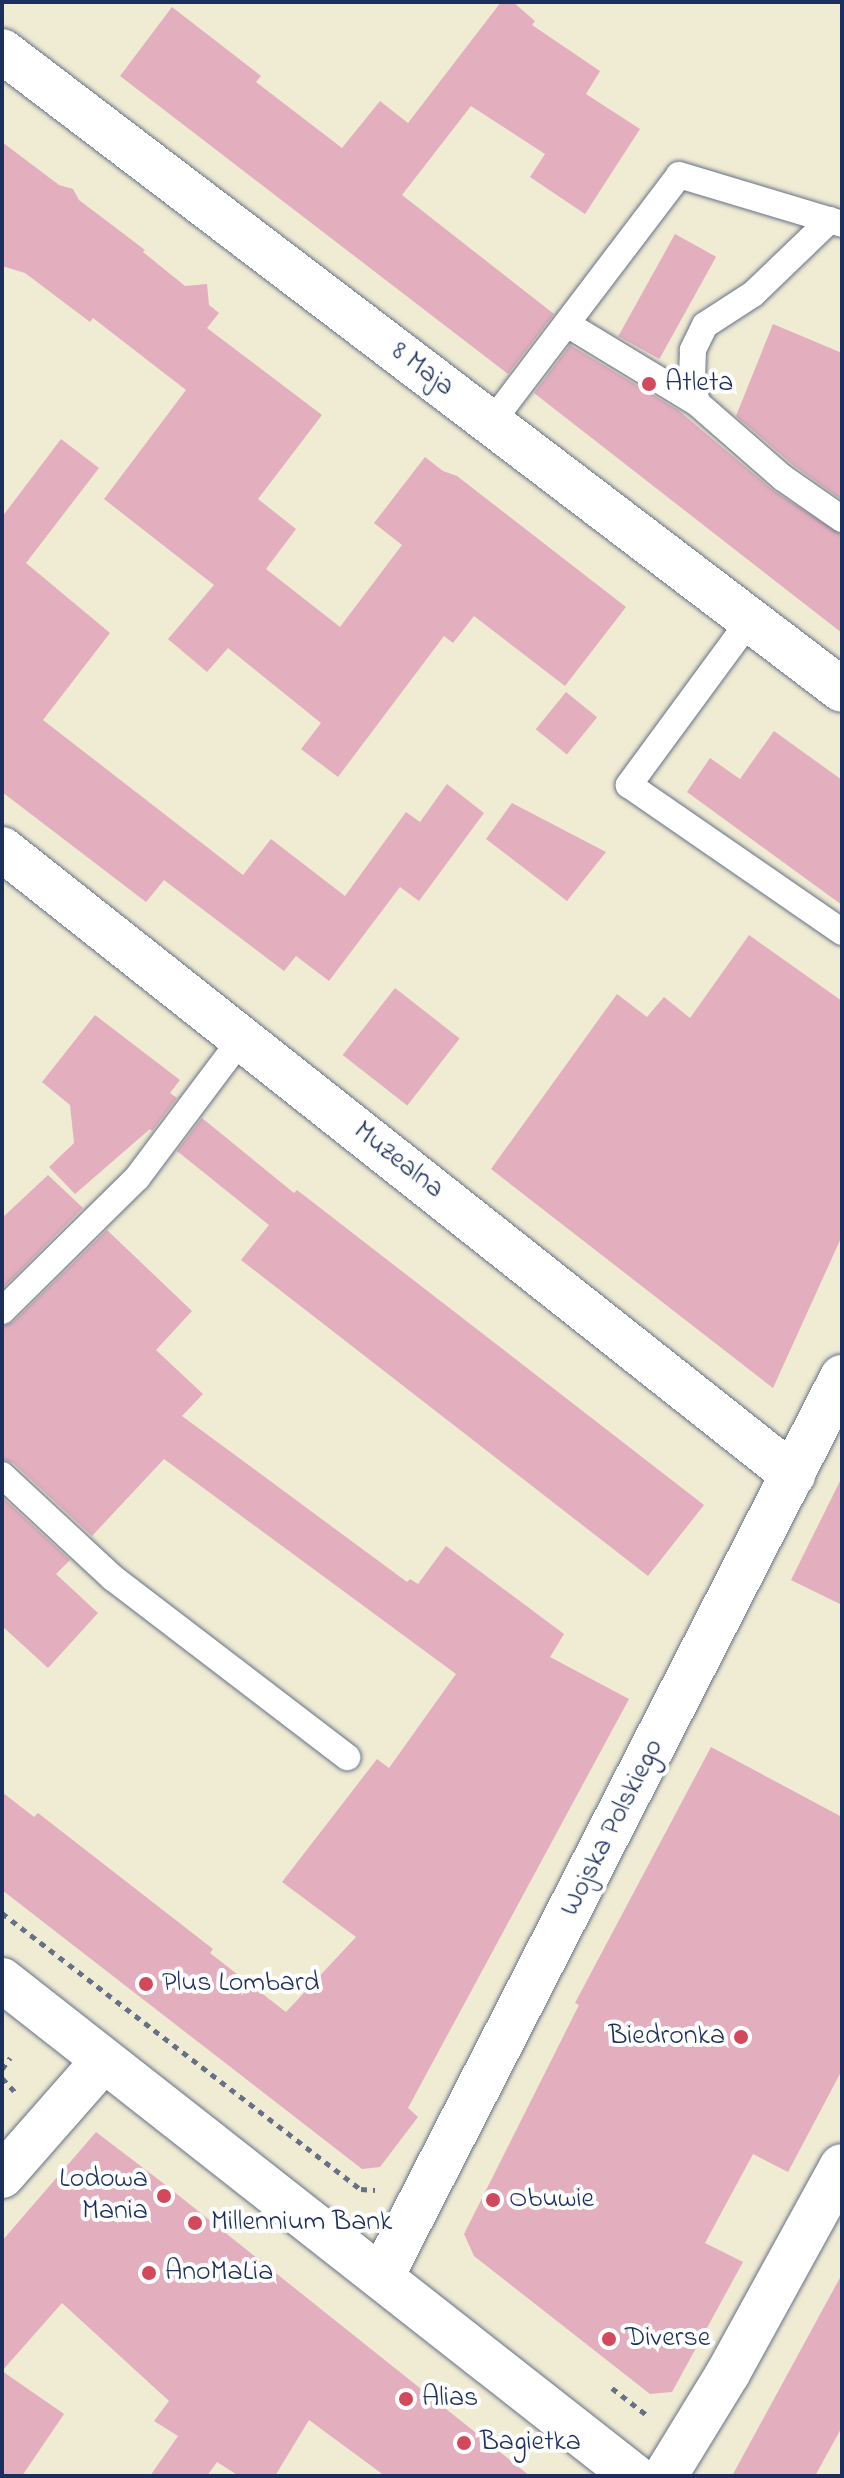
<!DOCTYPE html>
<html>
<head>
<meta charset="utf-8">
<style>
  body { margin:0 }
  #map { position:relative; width:844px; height:2478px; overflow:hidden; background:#f0ebd3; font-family:"Indie Flower",sans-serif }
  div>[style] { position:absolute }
  .building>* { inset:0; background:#e3afbf; transform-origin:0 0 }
  .path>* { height:5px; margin-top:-2.5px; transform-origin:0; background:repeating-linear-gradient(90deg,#667187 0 6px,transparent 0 12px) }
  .roads { filter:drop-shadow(0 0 2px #667187) drop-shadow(0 0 2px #667187) }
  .lane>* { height:26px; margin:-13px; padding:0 13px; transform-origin:13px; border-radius:13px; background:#fff }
  .street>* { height:44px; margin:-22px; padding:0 22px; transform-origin:22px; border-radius:22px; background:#fff }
  .secondary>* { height:44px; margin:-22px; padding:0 22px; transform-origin:22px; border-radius:22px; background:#fff }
  .dots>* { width:22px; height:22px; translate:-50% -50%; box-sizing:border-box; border:4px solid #fff; border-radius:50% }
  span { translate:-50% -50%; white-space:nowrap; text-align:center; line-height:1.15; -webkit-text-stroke:8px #fff; paint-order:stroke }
  .street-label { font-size:28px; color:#1b2f5e }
  .poi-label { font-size:28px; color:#1b2f5e }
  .left { translate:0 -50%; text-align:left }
  .right { translate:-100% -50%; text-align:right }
  .frame { position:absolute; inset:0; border:4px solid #1b2f5e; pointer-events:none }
</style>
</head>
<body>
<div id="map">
  <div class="building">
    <div style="clip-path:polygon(501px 2px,513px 2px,535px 21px,532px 25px,600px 71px,586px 94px,640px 129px,585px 214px,530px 177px,545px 154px,471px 106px,402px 195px,554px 314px,508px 374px,120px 76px,172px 7px,261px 76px,256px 82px,342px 148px,380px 101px,408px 123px)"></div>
    <div style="clip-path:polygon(2px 142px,59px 185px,73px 189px,79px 200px,145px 250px,143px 252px,185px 286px,207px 284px,209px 305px,219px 313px,207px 328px,322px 415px,258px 499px,296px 529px,266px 569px,340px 627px,402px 545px,374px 523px,425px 457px,443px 471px,457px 476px,626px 607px,565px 686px,474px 616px,453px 643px,444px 636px,338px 777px,301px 749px,321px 723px,228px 648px,207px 672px,168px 639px,214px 585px,104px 499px,186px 390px,93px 318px,90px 322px,25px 273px,2px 266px)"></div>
    <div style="left:675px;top:234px;width:47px;height:117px;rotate:29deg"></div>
    <div style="clip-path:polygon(773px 324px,842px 353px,842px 500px,793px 465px,736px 416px)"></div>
    <div style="clip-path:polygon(570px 345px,678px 410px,774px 491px,842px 535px,842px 633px,534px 393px)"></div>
    <div style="clip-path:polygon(61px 439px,99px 468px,26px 563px,110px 633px,43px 720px,243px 875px,271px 839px,345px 896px,406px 812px,420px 822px,447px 784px,484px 813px,419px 901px,400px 887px,329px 981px,296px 956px,284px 971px,164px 880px,146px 902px,2px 792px,2px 517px)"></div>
    <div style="left:566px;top:692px;width:40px;height:48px;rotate:39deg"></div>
    <div style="clip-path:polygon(774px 731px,842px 780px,842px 905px,687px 792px,710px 758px,740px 779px)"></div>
    <div style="clip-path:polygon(512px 803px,606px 852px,567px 901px,486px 839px)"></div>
    <div style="clip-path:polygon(749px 935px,842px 1001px,842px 1236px,773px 1388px,491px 1169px,617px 994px,647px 1017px,664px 997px,690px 1018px)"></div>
    <div style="left:395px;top:988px;width:82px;height:85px;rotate:38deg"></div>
    <div style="clip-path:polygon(95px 1015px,180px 1080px,170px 1093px,177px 1098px,152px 1131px,150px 1129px,75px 1194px,49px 1167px,74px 1143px,70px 1105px,42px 1082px)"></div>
    <div style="clip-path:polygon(202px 1118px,294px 1193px,297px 1190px,704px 1505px,648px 1576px,241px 1260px,269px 1225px,177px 1151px)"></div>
    <div style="clip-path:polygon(48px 1175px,83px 1208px,2px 1289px,2px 1218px)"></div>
    <div style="clip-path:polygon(107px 1230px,192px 1311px,156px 1350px,203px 1394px,182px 1416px,407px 1582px,410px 1579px,418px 1584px,446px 1546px,564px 1634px,550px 1657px,629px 1699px,408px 2108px,418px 2117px,380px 2167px,362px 2169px,2px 1890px,2px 1792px,34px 1817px,38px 1813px,213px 1949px,210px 1953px,286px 2012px,356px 1937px,282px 1882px,377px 1759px,389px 1768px,456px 1674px,164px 1459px,92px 1536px,13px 1463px,2px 1459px,2px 1327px,13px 1322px)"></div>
    <div style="clip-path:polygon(842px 1477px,842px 1605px,791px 1580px)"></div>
    <div style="clip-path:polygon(2px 1497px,70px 1560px,56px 1574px,98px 1613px,48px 1668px,2px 1626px)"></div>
    <div style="clip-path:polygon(711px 1747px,842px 1817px,842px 2070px,788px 2172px,753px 2154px,705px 2243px,743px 2262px,672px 2392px,650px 2394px,474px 2256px,464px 2234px,579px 2005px,575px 2003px)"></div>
    <div style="clip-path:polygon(96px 2132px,163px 2183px,530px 2476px,385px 2476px,309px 2420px,275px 2476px,239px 2476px,217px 2462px,207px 2476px,150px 2476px,178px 2436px,154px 2421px,169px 2401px,62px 2303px,2px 2371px,2px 2241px)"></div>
    <div style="clip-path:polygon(842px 2274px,842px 2427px,815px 2476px,732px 2476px)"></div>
    <div style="clip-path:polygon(2px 2371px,64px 2414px,22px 2476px,2px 2476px)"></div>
  </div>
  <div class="path">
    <div style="left:2px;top:1913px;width:453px;rotate:37.6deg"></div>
    <div style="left:361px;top:2189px;width:14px;rotate:4deg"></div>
    <div style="left:2px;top:2069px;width:14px;rotate:-54deg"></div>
    <div style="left:2px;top:2078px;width:19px;rotate:47deg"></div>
    <div style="left:612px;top:2388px;width:46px;rotate:37.9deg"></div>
  </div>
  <div class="roads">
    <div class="lane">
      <div style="left:830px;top:220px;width:107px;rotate:136.1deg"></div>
      <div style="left:753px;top:294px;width:57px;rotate:147.1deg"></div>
      <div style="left:705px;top:325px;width:28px;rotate:116deg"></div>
      <div style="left:693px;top:350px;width:28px;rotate:92deg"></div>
      <div style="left:692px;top:378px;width:25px;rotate:79deg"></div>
      <div style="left:697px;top:403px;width:114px;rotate:41.1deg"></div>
      <div style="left:783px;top:478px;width:72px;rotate:34.8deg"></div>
      <div style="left:567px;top:324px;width:152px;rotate:31.3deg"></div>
      <div style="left:491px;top:423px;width:311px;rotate:-52.8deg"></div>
      <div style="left:679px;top:175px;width:170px;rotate:16.7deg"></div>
      <div style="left:750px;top:620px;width:205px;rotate:126.3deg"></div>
      <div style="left:629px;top:785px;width:259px;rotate:34.6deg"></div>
      <div style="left:2px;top:1311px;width:190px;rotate:-44.6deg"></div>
      <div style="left:137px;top:1178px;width:176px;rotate:-53.1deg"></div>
      <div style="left:2px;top:1475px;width:151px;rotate:42.9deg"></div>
      <div style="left:113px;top:1578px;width:295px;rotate:37.4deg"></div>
    </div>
    <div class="street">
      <div style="left:2px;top:51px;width:1055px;rotate:37.26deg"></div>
      <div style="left:2px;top:849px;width:1009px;rotate:38.36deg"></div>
      <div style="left:665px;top:2476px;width:121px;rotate:-58.5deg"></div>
      <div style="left:728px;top:2373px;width:236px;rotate:-61.2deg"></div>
    </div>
    <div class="secondary">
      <div style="left:2px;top:1980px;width:803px;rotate:38.13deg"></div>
      <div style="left:2px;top:2176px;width:154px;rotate:-48.7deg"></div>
      <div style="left:382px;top:2276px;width:1010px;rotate:-62.9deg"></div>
    </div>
  </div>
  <div class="dots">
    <div style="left:649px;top:384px;background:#d1495b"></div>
    <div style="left:146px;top:1984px;background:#d1495b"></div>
    <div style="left:741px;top:2037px;background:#d1495b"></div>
    <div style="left:164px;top:2196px;background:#d1495b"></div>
    <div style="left:493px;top:2200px;background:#d1495b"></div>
    <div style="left:195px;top:2223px;background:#d1495b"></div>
    <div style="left:149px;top:2273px;background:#d1495b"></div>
    <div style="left:609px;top:2339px;background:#d1495b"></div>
    <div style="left:406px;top:2399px;background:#d1495b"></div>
    <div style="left:464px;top:2443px;background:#d1495b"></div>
  </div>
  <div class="street-label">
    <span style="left:422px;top:370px;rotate:37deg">8 Maja</span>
    <span style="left:398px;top:1161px;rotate:38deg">Muzealna</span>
    <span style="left:613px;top:1828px;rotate:-63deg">Wojska Polskiego</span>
  </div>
  <div class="poi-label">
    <span class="left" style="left:665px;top:384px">Atleta</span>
    <span class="left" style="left:162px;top:1984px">Plus Lombard</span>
    <span class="right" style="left:725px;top:2037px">Biedronka</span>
    <span class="right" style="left:148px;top:2196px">Lodowa<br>Mania</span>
    <span class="left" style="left:509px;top:2200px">Obuwie</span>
    <span class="left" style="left:211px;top:2223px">Millennium Bank</span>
    <span class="left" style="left:165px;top:2273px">AnoMaLia</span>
    <span class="left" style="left:625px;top:2339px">Diverse</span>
    <span class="left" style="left:422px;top:2399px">Alias</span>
    <span class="left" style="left:480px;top:2443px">Bagietka</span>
  </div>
  <div class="frame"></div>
</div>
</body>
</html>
